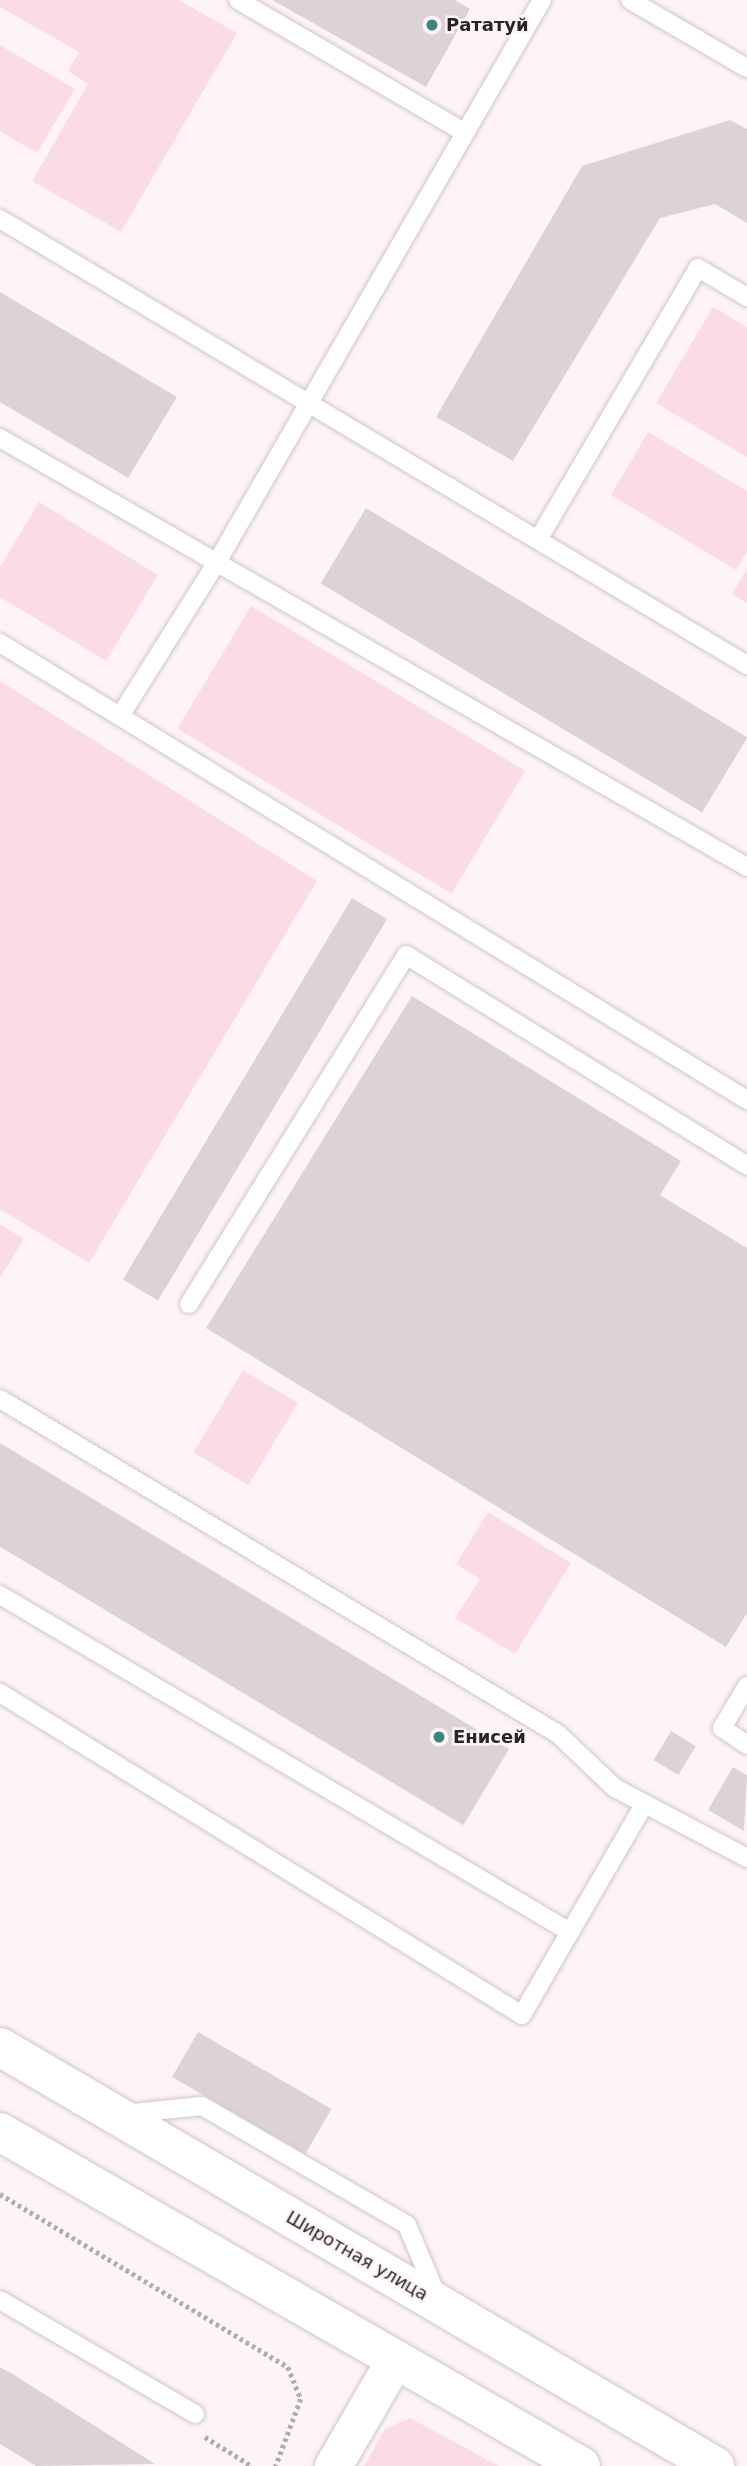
<!DOCTYPE html>
<html>
<head>
<meta charset="utf-8">
<style>
  body { margin:0 }
  #map { position:relative; width:747px; height:2466px; overflow:hidden; background:#fef4f8; font-family:"DejaVu Sans",sans-serif }
  div>[style] { position:absolute }
  .green>* { inset:0; background:#fbdbe8; transform-origin:0 0 }
  .building>* { inset:0; background:#ddd3d7; transform-origin:0 0 }
  .path>* { height:4.5px; margin-top:-2.25px; transform-origin:0; background:repeating-linear-gradient(90deg,#b2aaae 0 3.5px,transparent 0 7px) }
  .roads { filter:drop-shadow(0 0 2px #d0c5c9) drop-shadow(0 0 2px #d0c5c9) }
  .service>* { height:18px; margin:-9px; padding:0 9px; transform-origin:9px; border-radius:9px; background:#fff }
  .minor>* { height:37px; margin:-18.5px; padding:0 18.5px; transform-origin:18.5px; border-radius:18.5px; background:#fff }
  .secondary>* { height:38px; margin:-19px; padding:0 19px; transform-origin:19px; border-radius:19px; background:#fff }
  .dots>* { width:19px; height:19px; translate:-50% -50%; box-sizing:border-box; border:4px solid #fef4f8; border-radius:50% }
  span { translate:-50% -50%; white-space:nowrap; text-align:center; line-height:1.15; -webkit-text-stroke:5px #fef4f8; paint-order:stroke }
  .poi-label { font-size:18px; color:#292527; font-weight:700 }
  .left { translate:0 -50%; text-align:left }
  .street-label { font-size:18px; color:#292527 }
</style>
</head>
<body>
<div id="map">
  <div class="green">
    <div style="clip-path:polygon(0 0,179px 0,237px 33px,121px 232px,32px 181px,88px 84px,68px 71px,79px 52px,0 7px)"></div>
    <div style="clip-path:polygon(0 45px,75px 89px,37px 153px,0 131px)"></div>
    <div style="clip-path:polygon(713px 307px,747px 327px,747px 457px,656px 403px)"></div>
    <div style="clip-path:polygon(648px 432px,747px 491px,747px 552px,736px 570px,611px 495px)"></div>
    <div style="clip-path:polygon(39px 502px,158px 575px,106px 661px,0 597px,0 567px)"></div>
    <div style="clip-path:polygon(747px 569px,747px 603px,732px 594px)"></div>
    <div style="left:251px;top:606px;width:320px;height:143px;rotate:31deg"></div>
    <div style="clip-path:polygon(0 681px,317px 881px,89px 1263px,0 1209px)"></div>
    <div style="clip-path:polygon(0 1224px,24px 1239px,0 1278px)"></div>
    <div style="left:243px;top:1370px;width:64px;height:96px;rotate:31deg"></div>
    <div style="clip-path:polygon(488px 1512px,571px 1563px,515px 1654px,455px 1618px,480px 1579px,456px 1564px)"></div>
    <div style="clip-path:polygon(410px 2418px,499px 2466px,364px 2466px,385px 2429px)"></div>
  </div>
  <div class="building">
    <div style="clip-path:polygon(272px 0,455px 0,470px 9px,426px 87px)"></div>
    <div style="clip-path:polygon(730px 120px,747px 129px,747px 223px,715px 204px,660px 218px,513px 461px,436px 417px,582px 166px)"></div>
    <div style="clip-path:polygon(0 292px,177px 397px,128px 478px,0 402px)"></div>
    <div style="left:366px;top:508px;width:445px;height:88px;rotate:31deg"></div>
    <div style="left:352px;top:898px;width:41px;height:445px;rotate:31deg"></div>
    <div style="clip-path:polygon(412px 996px,681px 1161px,660px 1195px,747px 1248px,747px 1613px,726px 1647px,206px 1328px)"></div>
    <div style="left:0;top:1443px;width:594px;height:89px;rotate:31deg"></div>
    <div style="left:671px;top:1731px;width:29px;height:34px;rotate:31deg"></div>
    <div style="clip-path:polygon(733px 1767px,747px 1775px,744px 1831px,708px 1810px)"></div>
    <div style="left:198px;top:2032px;width:154px;height:52px;rotate:30deg"></div>
    <div style="clip-path:polygon(0 2367px,11px 2373px,155px 2464px,36px 2466px,0 2444px)"></div>
  </div>
  <div class="path">
    <div style="left:0;top:2194px;width:336px;rotate:31deg"></div>
    <div style="left:288px;top:2367px;width:35px;rotate:68deg"></div>
    <div style="left:301px;top:2399px;width:72px;rotate:110.5deg"></div>
    <div style="left:205px;top:2437px;width:55px;rotate:31.7deg"></div>
  </div>
  <div class="roads">
    <div class="service">
      <div style="left:238px;top:0;width:259px;rotate:30.3deg"></div>
      <div style="left:630px;top:0;width:135px;rotate:30.2deg"></div>
      <div style="left:0;top:219px;width:870px;rotate:30.84deg"></div>
      <div style="left:0;top:438px;width:861px;rotate:29.87deg"></div>
      <div style="left:539px;top:538px;width:313px;rotate:-59.5deg"></div>
      <div style="left:698px;top:268px;width:57px;rotate:30.6deg"></div>
      <div style="left:0;top:643px;width:876px;rotate:31.46deg"></div>
      <div style="left:120px;top:716px;width:182px;rotate:-57.8deg"></div>
      <div style="left:217px;top:562px;width:649px;rotate:-59.96deg"></div>
      <div style="left:189px;top:1304px;width:411px;rotate:-58.1deg"></div>
      <div style="left:406px;top:955px;width:401px;rotate:31.7deg"></div>
      <div style="left:0;top:1399px;width:651px;rotate:30.98deg"></div>
      <div style="left:558px;top:1734px;width:79px;rotate:43.5deg"></div>
      <div style="left:615px;top:1788px;width:149px;rotate:27.9deg"></div>
      <div style="left:0;top:1595px;width:662px;rotate:30.59deg"></div>
      <div style="left:570px;top:1932px;width:147px;rotate:-59.8deg"></div>
      <div style="left:747px;top:1686px;width:49px;rotate:120.8deg"></div>
      <div style="left:722px;top:1728px;width:30px;rotate:34deg"></div>
      <div style="left:0;top:1693px;width:613px;rotate:31.67deg"></div>
      <div style="left:522px;top:2015px;width:96px;rotate:-60deg"></div>
      <div style="left:124px;top:2114px;width:78px;rotate:-5.9deg"></div>
      <div style="left:202px;top:2106px;width:237px;rotate:30.1deg"></div>
      <div style="left:407px;top:2225px;width:77px;rotate:67.1deg"></div>
      <div style="left:0;top:2300px;width:226px;rotate:30.3deg"></div>
    </div>
    <div class="minor">
      <div style="left:333px;top:2466px;width:124px;rotate:-59.9deg"></div>
    </div>
    <div class="secondary">
      <div style="left:0;top:2047px;width:829px;rotate:30.37deg"></div>
      <div style="left:0;top:2132px;width:670px;rotate:29.89deg"></div>
    </div>
  </div>
  <div class="dots">
    <div style="left:432px;top:25px;background:#3d847d"></div>
    <div style="left:439px;top:1737px;background:#3d847d"></div>
  </div>
  <div class="poi-label">
    <span class="left" style="left:446px;top:25px">Рататуй</span>
    <span class="left" style="left:453px;top:1737px">Енисей</span>
  </div>
  <div class="street-label">
    <span style="left:357px;top:2256px;rotate:30deg">Широтная улица</span>
  </div>
</div>
</body>
</html>
